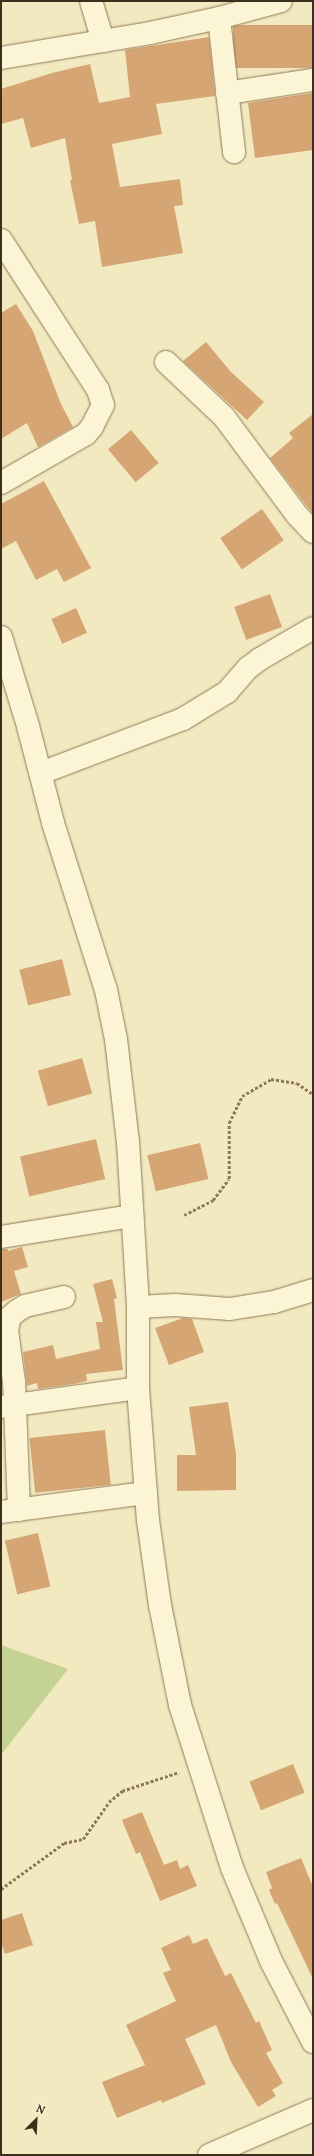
<!DOCTYPE html>
<html>
<head>
<meta charset="utf-8">
<style>
  body { margin:0 }
  #map { position:relative; width:314px; height:2156px; overflow:hidden; background:#f3e9c1; font-family:Lora,serif }
  div>[style] { position:absolute }
  .green>* { inset:0; background:#c4d293 }
  .building>* { inset:0; background:#d5a573; transform-origin:0 0 }
  .path>* { height:2.5px; margin-top:-1.25px; transform-origin:0; background:repeating-linear-gradient(90deg,#8e7a56 0 3px,transparent 0 5px) }
  .roads { filter:drop-shadow(0 0 1px #8e7a56) drop-shadow(0 0 1px #8e7a56) }
  .minor>* { height:22px; margin:-11px; padding:0 11px; transform-origin:11px; border-radius:11px; background:#fcf5d5 }
  span { translate:-50% -50%; white-space:nowrap; text-align:center; line-height:1.15; -webkit-text-stroke:4px #f9f2d1; paint-order:stroke }
  .frame { position:absolute; inset:0; border:2px solid #3c2f1c; pointer-events:none }
  .north { position:absolute; left:16px; top:2100px; width:40px; height:40px; -webkit-text-stroke:3px #f9f2d1; paint-order:stroke; rotate:24deg; font-size:11px; font-weight:700; line-height:16px; text-align:center; color:#3c2f1c }
  .north::after { content:''; display:block; margin:auto; width:14px; height:18px; background:#3c2f1c; clip-path:polygon(50% 0,100% 100%,50% 72%,0 100%) }
</style>
</head>
<body>
<div id="map">
  <div class="green">
    <div style="clip-path:polygon(1px 1645px,68px 1669px,1px 1755px)"></div>
  </div>
  <div class="building">
    <div style="left:313px;top:25px;width:43px;height:80px;rotate:90deg"></div>
    <div style="clip-path:polygon(209px 37px,215px 96px,156px 104px,162px 134px,112px 144px,120px 187px,180px 179px,183px 205px,174px 206px,183px 253px,102px 267px,95px 221px,79px 224px,70px 180px,72px 180px,65px 138px,31px 148px,23px 118px,1px 124px,1px 89px,52px 73px,90px 64px,99px 103px,130px 97px,125px 50px)"></div>
    <div style="clip-path:polygon(313px 93px,313px 150px,255px 158px,248px 103px)"></div>
    <div style="clip-path:polygon(16px 304px,33px 331px,61px 404px,73px 427px,38px 447px,27px 423px,1px 439px,1px 313px)"></div>
    <div style="clip-path:polygon(206px 342px,231px 372px,264px 402px,247px 420px,183px 361px)"></div>
    <div style="clip-path:polygon(313px 414px,313px 514px,270px 458px,293px 438px,289px 433px)"></div>
    <div style="left:131px;top:430px;width:43px;height:30px;rotate:50deg"></div>
    <div style="clip-path:polygon(44px 481px,91px 568px,64px 582px,57px 569px,36px 580px,16px 541px,1px 549px,1px 504px)"></div>
    <div style="left:262px;top:509px;width:38px;height:51px;rotate:55deg"></div>
    <div style="left:270px;top:594px;width:35px;height:38px;rotate:70deg"></div>
    <div style="left:76px;top:608px;width:27px;height:27px;rotate:66deg"></div>
    <div style="left:62px;top:959px;width:37px;height:44px;rotate:76deg"></div>
    <div style="left:82px;top:1058px;width:37px;height:46px;rotate:74deg"></div>
    <div style="left:96px;top:1139px;width:41px;height:78px;rotate:77deg"></div>
    <div style="left:200px;top:1143px;width:37px;height:54px;rotate:77deg"></div>
    <div style="clip-path:polygon(22px 1247px,28px 1267px,14px 1271px,21px 1294px,1px 1302px,1px 1249px,8px 1249px,8px 1251px)"></div>
    <div style="clip-path:polygon(112px 1279px,117px 1298px,114px 1299px,123px 1370px,86px 1374px,87px 1381px,73px 1384px,38px 1389px,37px 1383px,27px 1386px,23px 1352px,53px 1345px,56px 1359px,100px 1349px,96px 1322px,103px 1322px,93px 1284px)"></div>
    <div style="clip-path:polygon(183px 1318px,192px 1319px,204px 1352px,169px 1365px,155px 1328px)"></div>
    <div style="clip-path:polygon(228px 1402px,236px 1454px,236px 1490px,177px 1491px,177px 1455px,196px 1455px,189px 1407px)"></div>
    <div style="left:105px;top:1430px;width:55px;height:76px;rotate:84deg"></div>
    <div style="left:38px;top:1533px;width:55px;height:34px;rotate:77deg"></div>
    <div style="left:293px;top:1764px;width:31px;height:47px;rotate:68deg"></div>
    <div style="clip-path:polygon(142px 1812px,164px 1865px,177px 1860px,180px 1869px,188px 1865px,197px 1886px,160px 1901px,140px 1852px,136px 1854px,122px 1820px)"></div>
    <div style="clip-path:polygon(301px 1858px,313px 1887px,313px 1979px,277px 1903px,275px 1904px,269px 1890px,272px 1888px,266px 1872px)"></div>
    <div style="clip-path:polygon(22px 1913px,33px 1945px,5px 1954px,1px 1942px,1px 1920px)"></div>
    <div style="clip-path:polygon(189px 1935px,193px 1944px,207px 1938px,225px 1976px,231px 1973px,256px 2023px,259px 2021px,272px 2050px,266px 2053px,283px 2083px,272px 2090px,276px 2096px,258px 2107px,231px 2062px,216px 2025px,185px 2039px,206px 2084px,162px 2103px,161px 2100px,117px 2118px,102px 2082px,145px 2065px,126px 2025px,176px 2001px,163px 1973px,171px 1970px,161px 1948px)"></div>
  </div>
  <div class="path">
    <div style="left:184px;top:1215px;width:33px;rotate:-27deg"></div>
    <div style="left:213px;top:1200px;width:26px;rotate:-53deg"></div>
    <div style="left:229px;top:1179px;width:56px;rotate:-90deg"></div>
    <div style="left:229px;top:1123px;width:30px;rotate:-64deg"></div>
    <div style="left:242px;top:1096px;width:34px;rotate:-30deg"></div>
    <div style="left:271px;top:1079px;width:26px;rotate:9deg"></div>
    <div style="left:297px;top:1083px;width:19px;rotate:35deg"></div>
    <div style="left:1px;top:1889px;width:78px;rotate:-36.1deg"></div>
    <div style="left:64px;top:1843px;width:19px;rotate:-12deg"></div>
    <div style="left:83px;top:1839px;width:45px;rotate:-54.9deg"></div>
    <div style="left:109px;top:1802px;width:17px;rotate:-40deg"></div>
    <div style="left:122px;top:1791px;width:60px;rotate:-18.4deg"></div>
  </div>
  <div class="roads">
    <div class="minor">
      <div style="left:91px;top:1px;width:42px;rotate:73.3deg"></div>
      <div style="left:219px;top:18px;width:135px;rotate:83.6deg"></div>
      <div style="left:1px;top:58px;width:151px;rotate:-9.5deg"></div>
      <div style="left:150px;top:33px;width:71px;rotate:-12.3deg"></div>
      <div style="left:219px;top:18px;width:64px;rotate:-15.3deg"></div>
      <div style="left:227px;top:93px;width:87px;rotate:-8.6deg"></div>
      <div style="left:1px;top:240px;width:179px;rotate:57.1deg"></div>
      <div style="left:98px;top:390px;width:16px;rotate:72deg"></div>
      <div style="left:103px;top:405px;width:25px;rotate:117deg"></div>
      <div style="left:92px;top:427px;width:9px;rotate:131deg"></div>
      <div style="left:86px;top:434px;width:98px;rotate:150deg"></div>
      <div style="left:166px;top:362px;width:80px;rotate:43.5deg"></div>
      <div style="left:224px;top:417px;width:122px;rotate:53.3deg"></div>
      <div style="left:297px;top:515px;width:23px;rotate:47deg"></div>
      <div style="left:1px;top:637px;width:93px;rotate:73.1deg"></div>
      <div style="left:28px;top:726px;width:100px;rotate:75.5deg"></div>
      <div style="left:53px;top:823px;width:175px;rotate:72.4deg"></div>
      <div style="left:106px;top:990px;width:50px;rotate:78.5deg"></div>
      <div style="left:116px;top:1039px;width:104px;rotate:83.4deg"></div>
      <div style="left:128px;top:1142px;width:165px;rotate:86.5deg"></div>
      <div style="left:138px;top:1307px;width:81px;rotate:90deg"></div>
      <div style="left:138px;top:1388px;width:132px;rotate:85.7deg"></div>
      <div style="left:148px;top:1520px;width:86px;rotate:82deg"></div>
      <div style="left:160px;top:1605px;width:102px;rotate:78.7deg"></div>
      <div style="left:180px;top:1705px;width:171px;rotate:72.3deg"></div>
      <div style="left:232px;top:1868px;width:103px;rotate:67.2deg"></div>
      <div style="left:272px;top:1963px;width:89px;rotate:62.6deg"></div>
      <div style="left:41px;top:773px;width:152px;rotate:-20.8deg"></div>
      <div style="left:183px;top:719px;width:52px;rotate:-31.5deg"></div>
      <div style="left:227px;top:692px;width:32px;rotate:-49deg"></div>
      <div style="left:248px;top:668px;width:15px;rotate:-37deg"></div>
      <div style="left:260px;top:659px;width:61px;rotate:-30.3deg"></div>
      <div style="left:1px;top:1237px;width:133px;rotate:-9.1deg"></div>
      <div style="left:138px;top:1307px;width:37px;rotate:-3deg"></div>
      <div style="left:175px;top:1305px;width:55px;rotate:4.2deg"></div>
      <div style="left:230px;top:1309px;width:45px;rotate:-9deg"></div>
      <div style="left:274px;top:1302px;width:41px;rotate:-17.1deg"></div>
      <div style="left:1px;top:1407px;width:138px;rotate:-7.9deg"></div>
      <div style="left:19px;top:1510px;width:128px;rotate:-92.2deg"></div>
      <div style="left:14px;top:1382px;width:52px;rotate:-97.7deg"></div>
      <div style="left:7px;top:1330px;width:13px;rotate:-77deg"></div>
      <div style="left:10px;top:1317px;width:9px;rotate:-41deg"></div>
      <div style="left:17px;top:1311px;width:9px;rotate:-32deg"></div>
      <div style="left:25px;top:1306px;width:40px;rotate:-13deg"></div>
      <div style="left:1px;top:1512px;width:146px;rotate:-7.5deg"></div>
      <div style="left:209px;top:2155px;width:113px;rotate:-23.4deg"></div>
    </div>
  </div>
  <div class="frame"></div>
  <div class="north">N</div>
</div>
</body>
</html>
